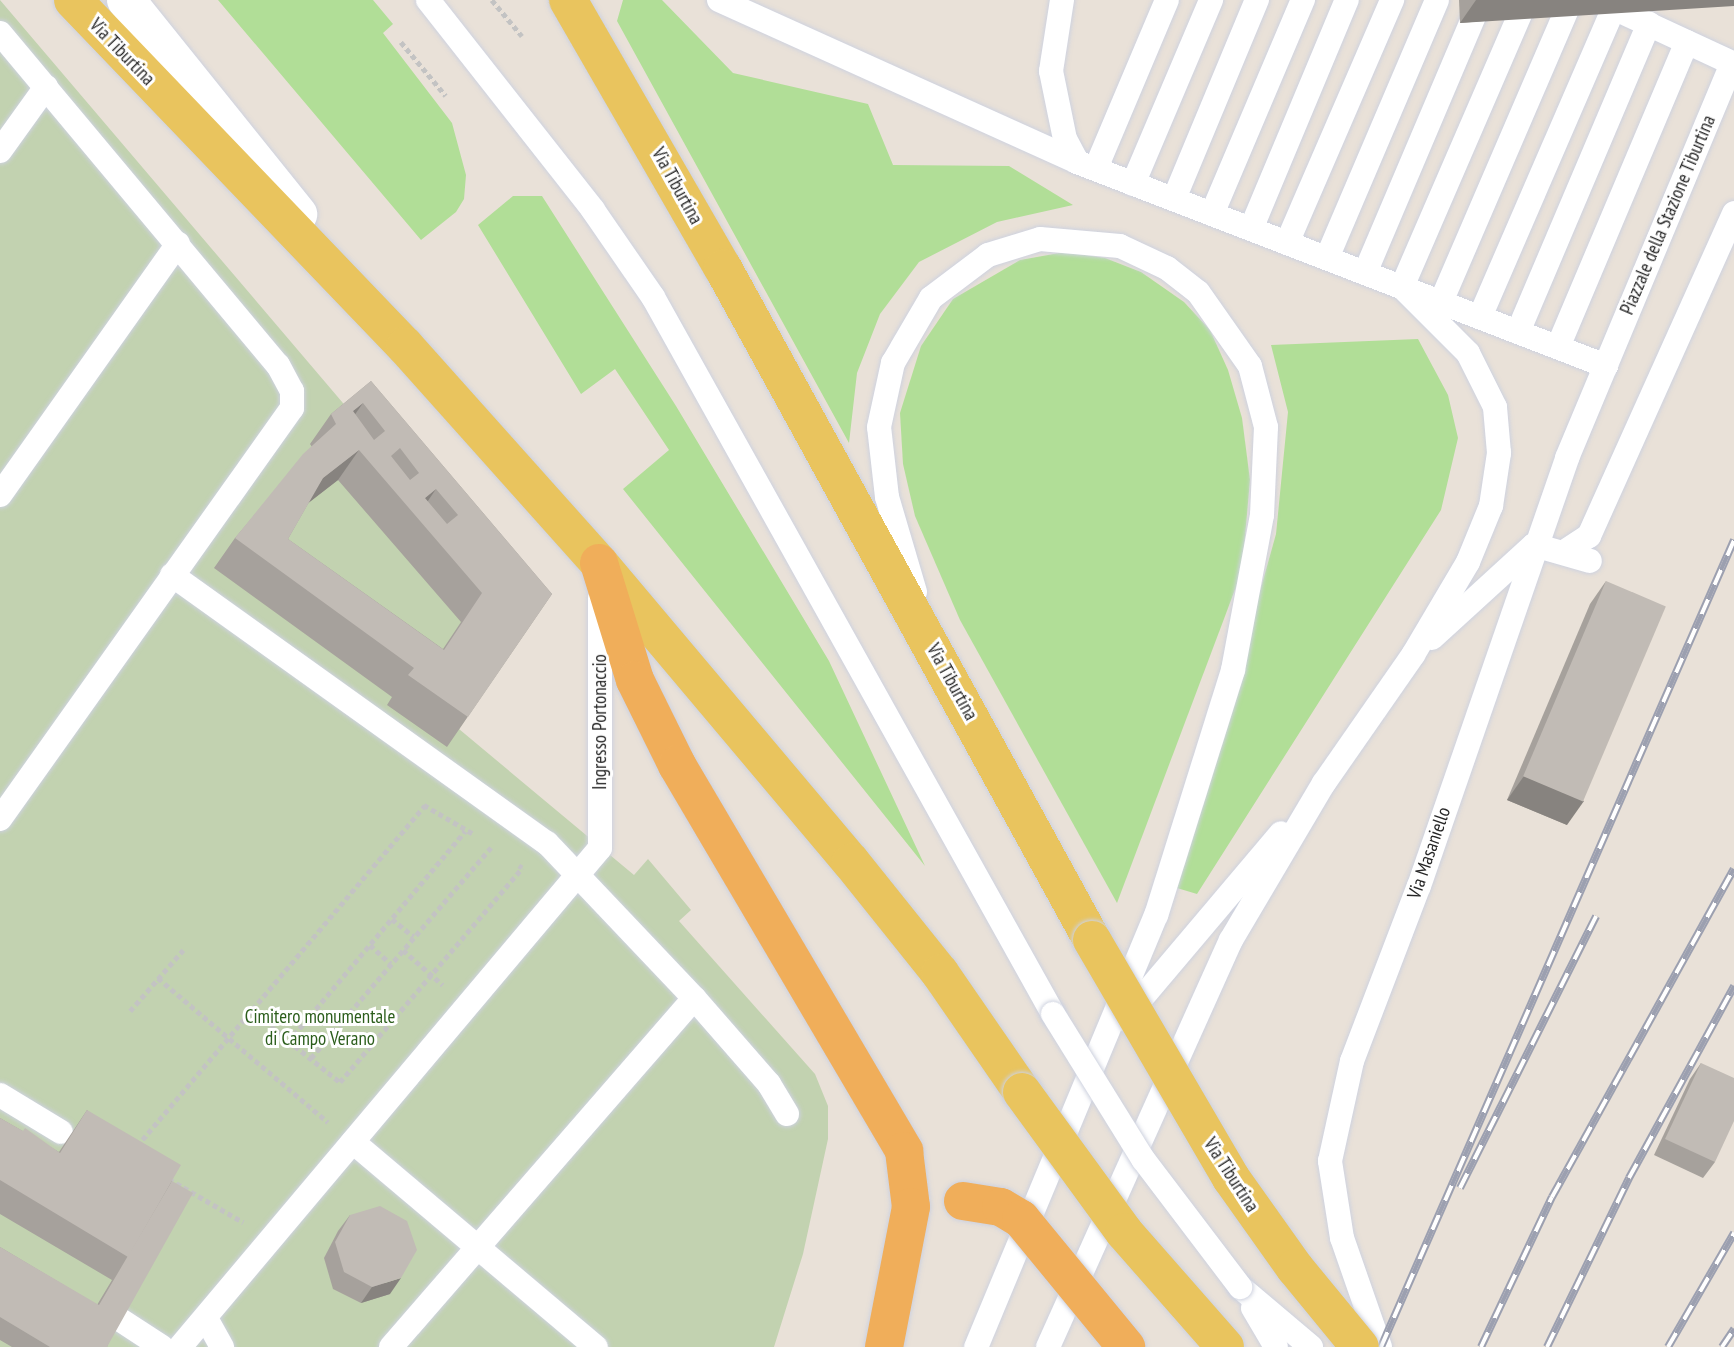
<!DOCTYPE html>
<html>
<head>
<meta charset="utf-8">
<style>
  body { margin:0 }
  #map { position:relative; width:1734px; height:1347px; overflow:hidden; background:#e9e1d8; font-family:"PT Sans Narrow",sans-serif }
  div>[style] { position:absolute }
  .green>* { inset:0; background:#b1de97 }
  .cemetery>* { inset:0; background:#c2d2b0 }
  .path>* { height:4.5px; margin-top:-2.25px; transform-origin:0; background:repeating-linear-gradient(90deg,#c3c3c3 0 5px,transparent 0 8.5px) }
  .roads { filter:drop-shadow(0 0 2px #ced2df) drop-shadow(0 0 2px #ced2df) }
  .service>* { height:24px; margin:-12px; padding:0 12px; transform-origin:12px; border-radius:12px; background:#fff }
  .secondary>* { height:38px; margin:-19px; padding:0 19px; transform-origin:19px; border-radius:19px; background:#fff }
  .primary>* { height:38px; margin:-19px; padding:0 19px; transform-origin:19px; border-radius:19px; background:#e9c45e }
  .trunk>* { height:38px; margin:-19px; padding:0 19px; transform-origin:19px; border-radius:19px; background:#f0ae5a }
  .rail>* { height:8px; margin-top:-4px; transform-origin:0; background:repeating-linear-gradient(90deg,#fff 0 16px,#9ca0b0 0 32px); box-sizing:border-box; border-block:2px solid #9ca0b0 }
  .bridges { filter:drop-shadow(0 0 2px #ced2df) drop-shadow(0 0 2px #ced2df) }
  .service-bridge>* { height:24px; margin:-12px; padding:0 12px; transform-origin:12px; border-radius:12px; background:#fff }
  .primary-bridge>* { height:38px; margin:-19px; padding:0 19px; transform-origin:19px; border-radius:19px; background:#e9c45e }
  .trunk-bridge>* { height:38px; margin:-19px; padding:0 19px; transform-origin:19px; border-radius:19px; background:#f0ae5a }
  .wall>* { inset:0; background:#a6a19c }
  .shaded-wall>* { inset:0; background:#87837f }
  .building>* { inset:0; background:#c1bbb5; transform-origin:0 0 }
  span { translate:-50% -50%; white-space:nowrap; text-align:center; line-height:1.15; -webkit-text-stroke:6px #fff; paint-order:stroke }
  .street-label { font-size:19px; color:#272727 }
  .park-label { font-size:19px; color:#2c5e1c }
</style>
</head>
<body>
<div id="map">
  <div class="green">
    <div style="clip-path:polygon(218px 0,373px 0,393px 24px,383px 33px,452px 123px,466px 175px,464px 199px,456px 212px,421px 240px)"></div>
    <div style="clip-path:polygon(623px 0,662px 0,733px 73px,868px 104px,893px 165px,1009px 166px,1073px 205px,997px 222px,919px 262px,880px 314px,857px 373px,849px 443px,617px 21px)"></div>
    <div style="clip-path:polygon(513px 196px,542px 196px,676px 406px,829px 661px,925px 866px,623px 489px,669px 450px,615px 369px,581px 394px,478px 225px)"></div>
    <div style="clip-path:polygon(1065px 252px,1105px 258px,1141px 272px,1184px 302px,1210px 330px,1228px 370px,1242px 418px,1250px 480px,1242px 571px,1117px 903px,960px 620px,915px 516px,903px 464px,900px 413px,921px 346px,953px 299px,1020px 260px)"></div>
    <div style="clip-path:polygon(1418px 339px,1448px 395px,1458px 438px,1441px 510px,1197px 894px,1177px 888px,1276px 534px,1288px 412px,1271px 345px)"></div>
  </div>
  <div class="cemetery">
    <div style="clip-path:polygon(0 0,531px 624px,459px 729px,634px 875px,648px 859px,691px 910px,679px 921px,815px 1074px,828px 1106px,828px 1139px,803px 1254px,774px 1347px,0 1347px)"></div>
  </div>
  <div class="path">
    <div style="left:492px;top:0;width:47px;rotate:50.2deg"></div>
    <div style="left:401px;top:42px;width:70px;rotate:50.2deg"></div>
    <div style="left:424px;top:805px;width:56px;rotate:30.3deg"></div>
    <div style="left:392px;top:919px;width:28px;rotate:39deg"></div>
    <div style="left:370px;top:945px;width:28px;rotate:42deg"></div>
    <div style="left:403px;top:950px;width:53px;rotate:41.2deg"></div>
    <div style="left:158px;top:978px;width:223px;rotate:40.3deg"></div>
    <div style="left:251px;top:1010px;width:41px;rotate:39.1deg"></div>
    <div style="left:283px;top:1036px;width:9px;rotate:-54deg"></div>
    <div style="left:288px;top:1029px;width:16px;rotate:43deg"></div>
    <div style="left:300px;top:1040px;width:8px;rotate:130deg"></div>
    <div style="left:295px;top:1046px;width:58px;rotate:38.7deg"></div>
    <div style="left:340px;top:1082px;width:281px;rotate:-49.6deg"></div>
    <div style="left:522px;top:868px;width:4px;rotate:-146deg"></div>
    <div style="left:130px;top:1011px;width:81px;rotate:-49deg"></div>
    <div style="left:294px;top:1035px;width:266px;rotate:-50deg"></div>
    <div style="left:311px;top:1058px;width:277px;rotate:-49.5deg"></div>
    <div style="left:137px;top:1146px;width:446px;rotate:-49.8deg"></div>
    <div style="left:169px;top:1179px;width:86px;rotate:30.2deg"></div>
  </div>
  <div class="roads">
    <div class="service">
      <div style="left:428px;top:0;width:267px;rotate:51.8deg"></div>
      <div style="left:593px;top:210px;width:106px;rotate:55.4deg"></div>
      <div style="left:653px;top:297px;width:821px;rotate:60.84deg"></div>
      <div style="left:719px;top:0;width:393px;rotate:24.3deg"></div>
      <div style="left:1077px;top:162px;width:567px;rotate:21.09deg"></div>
      <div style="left:1062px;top:0;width:72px;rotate:98.8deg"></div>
      <div style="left:1051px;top:71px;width:69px;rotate:78.4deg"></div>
      <div style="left:1065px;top:139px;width:26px;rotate:62deg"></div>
      <div style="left:0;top:33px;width:433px;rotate:50.1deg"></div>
      <div style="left:278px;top:365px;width:30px;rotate:62deg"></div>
      <div style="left:292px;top:391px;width:17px;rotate:90deg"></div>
      <div style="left:292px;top:408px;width:504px;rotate:125.39deg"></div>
      <div style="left:0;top:151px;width:79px;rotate:-54.3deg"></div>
      <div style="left:1096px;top:168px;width:182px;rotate:-67.1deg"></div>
      <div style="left:1133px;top:184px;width:200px;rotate:-67deg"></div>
      <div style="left:1174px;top:199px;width:216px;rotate:-67.4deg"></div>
      <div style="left:1212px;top:214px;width:233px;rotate:-67deg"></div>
      <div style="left:1251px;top:229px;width:248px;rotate:-67.3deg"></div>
      <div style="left:1287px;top:243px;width:265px;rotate:-66.6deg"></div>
      <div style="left:1327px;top:258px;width:280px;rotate:-66.9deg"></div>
      <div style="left:1365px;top:273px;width:297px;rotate:-67deg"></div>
      <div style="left:1402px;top:287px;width:313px;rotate:-66.6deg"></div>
      <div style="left:1441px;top:302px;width:329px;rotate:-66.7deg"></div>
      <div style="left:1480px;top:317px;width:337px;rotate:-66.6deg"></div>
      <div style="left:1518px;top:332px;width:335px;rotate:-67deg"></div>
      <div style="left:1558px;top:347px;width:331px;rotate:-67.1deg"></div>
      <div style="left:0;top:495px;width:308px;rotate:-54.7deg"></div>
      <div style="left:1564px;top:552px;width:30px;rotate:-33deg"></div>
      <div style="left:1589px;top:536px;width:354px;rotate:-65.8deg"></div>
      <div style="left:172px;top:575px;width:461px;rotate:35.6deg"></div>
      <div style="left:547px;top:843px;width:214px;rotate:46.5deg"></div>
      <div style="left:694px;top:998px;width:114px;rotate:48.9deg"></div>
      <div style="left:769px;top:1084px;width:35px;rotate:59deg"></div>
      <div style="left:915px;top:592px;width:99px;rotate:-106.4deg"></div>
      <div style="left:887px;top:497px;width:70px;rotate:-96.5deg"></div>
      <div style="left:879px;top:427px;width:66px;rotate:-77.7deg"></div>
      <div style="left:893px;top:363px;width:75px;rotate:-59.7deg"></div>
      <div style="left:931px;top:298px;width:71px;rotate:-37deg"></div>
      <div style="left:988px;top:255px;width:54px;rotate:-17.1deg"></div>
      <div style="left:1040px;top:239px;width:80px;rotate:5deg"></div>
      <div style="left:1120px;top:246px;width:52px;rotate:25.1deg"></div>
      <div style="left:1167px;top:268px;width:39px;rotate:38deg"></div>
      <div style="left:1198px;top:292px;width:90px;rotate:54.9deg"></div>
      <div style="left:1250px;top:366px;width:63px;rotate:75.3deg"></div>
      <div style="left:1266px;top:427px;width:88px;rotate:92.6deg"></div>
      <div style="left:1262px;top:515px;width:158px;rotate:100.6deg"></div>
      <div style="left:1233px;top:670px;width:257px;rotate:107.4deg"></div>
      <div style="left:1156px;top:915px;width:468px;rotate:112.6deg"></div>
      <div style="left:1432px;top:638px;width:138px;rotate:-42.4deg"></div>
      <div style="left:1534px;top:545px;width:58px;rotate:15.9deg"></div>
      <div style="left:1124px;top:1019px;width:243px;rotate:-49.8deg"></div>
      <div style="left:0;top:1095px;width:71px;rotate:31.2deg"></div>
      <div style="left:353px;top:1142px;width:318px;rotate:40.2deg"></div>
      <div style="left:1240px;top:1287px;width:93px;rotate:40.2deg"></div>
      <div style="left:1253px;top:1308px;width:45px;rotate:59.5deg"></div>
      <div style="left:119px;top:1319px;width:51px;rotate:33.1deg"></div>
      <div style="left:207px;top:1320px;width:31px;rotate:61deg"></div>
      <div style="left:180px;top:1347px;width:652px;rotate:-49.91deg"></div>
      <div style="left:600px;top:848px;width:250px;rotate:-90deg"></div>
      <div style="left:391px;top:1347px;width:462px;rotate:-49deg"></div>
      <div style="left:1048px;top:1347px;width:446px;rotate:-65.8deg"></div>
      <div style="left:1231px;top:940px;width:182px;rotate:-59.4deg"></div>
      <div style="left:1324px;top:783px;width:156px;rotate:-55.2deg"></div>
      <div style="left:1413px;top:655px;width:108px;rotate:-59.4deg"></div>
      <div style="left:1468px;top:562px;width:61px;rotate:-67.7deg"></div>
      <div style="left:1491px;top:506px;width:54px;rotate:-81.4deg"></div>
      <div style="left:1499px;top:453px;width:46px;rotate:-95deg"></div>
      <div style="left:1495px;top:407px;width:60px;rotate:-116.6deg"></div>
      <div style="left:1468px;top:353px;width:93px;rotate:-135deg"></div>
      <div style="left:1380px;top:1347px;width:115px;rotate:-109.2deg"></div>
      <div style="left:1342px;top:1238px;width:78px;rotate:-98.9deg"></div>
      <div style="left:1330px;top:1161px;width:102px;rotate:-77.6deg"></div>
      <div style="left:1352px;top:1061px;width:187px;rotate:-69.1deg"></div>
      <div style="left:1419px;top:886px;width:453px;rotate:-70.9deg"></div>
      <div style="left:1567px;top:458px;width:428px;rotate:-67.3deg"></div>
      <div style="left:1732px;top:63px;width:150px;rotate:-155.1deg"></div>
    </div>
    <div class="secondary">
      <div style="left:126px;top:0;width:275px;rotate:51.2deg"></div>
    </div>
    <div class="primary">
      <div style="left:73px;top:0;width:480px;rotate:46.2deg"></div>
      <div style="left:405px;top:346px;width:291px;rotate:48.2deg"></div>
      <div style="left:599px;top:563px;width:391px;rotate:49.9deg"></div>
      <div style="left:851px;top:862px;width:142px;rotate:51.3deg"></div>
      <div style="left:940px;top:973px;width:145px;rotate:55.4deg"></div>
      <div style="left:568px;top:0;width:310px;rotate:60deg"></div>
      <div style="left:723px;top:268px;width:767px;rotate:61.23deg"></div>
    </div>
    <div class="trunk">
      <div style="left:599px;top:563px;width:122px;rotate:72.9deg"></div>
      <div style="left:635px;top:680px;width:95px;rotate:63.7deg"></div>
      <div style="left:677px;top:765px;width:448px;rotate:59.5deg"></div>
      <div style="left:904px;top:1151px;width:56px;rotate:82.9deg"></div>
      <div style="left:911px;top:1207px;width:143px;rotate:100.9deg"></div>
    </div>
  </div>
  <div class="rail">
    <div style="left:1460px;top:1188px;width:304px;rotate:-63.4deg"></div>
    <div style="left:1381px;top:1347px;width:881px;rotate:-66.37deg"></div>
    <div style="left:1481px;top:1347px;width:166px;rotate:-64.7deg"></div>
    <div style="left:1552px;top:1197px;width:375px;rotate:-61deg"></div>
    <div style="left:1547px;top:1347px;width:188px;rotate:-64.1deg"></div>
    <div style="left:1629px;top:1178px;width:219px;rotate:-61.3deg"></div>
    <div style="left:1668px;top:1347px;width:132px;rotate:-59.9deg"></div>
    <div style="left:1722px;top:1347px;width:22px;rotate:-56deg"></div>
  </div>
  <div class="bridges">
    <div class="service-bridge">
      <div style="left:1053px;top:1014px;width:171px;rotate:58.2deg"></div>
      <div style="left:1143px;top:1159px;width:161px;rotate:52.8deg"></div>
    </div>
    <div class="primary-bridge">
      <div style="left:1092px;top:940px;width:276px;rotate:59.7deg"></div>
      <div style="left:1231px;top:1178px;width:110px;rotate:54.6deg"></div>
      <div style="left:1295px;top:1268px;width:102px;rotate:50.6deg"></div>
      <div style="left:1022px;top:1092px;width:173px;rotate:53.9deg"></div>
      <div style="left:1124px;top:1232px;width:153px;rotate:48.7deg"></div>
    </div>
    <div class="trunk-bridge">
      <div style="left:963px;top:1201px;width:38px;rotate:9deg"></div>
      <div style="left:1001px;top:1207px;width:23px;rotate:31deg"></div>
      <div style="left:1021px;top:1219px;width:166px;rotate:50.6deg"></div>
    </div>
  </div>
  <div class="wall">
    <div style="clip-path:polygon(1459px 0,1734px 0,1460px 23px)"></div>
    <div style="clip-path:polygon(evenodd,371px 381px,552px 594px,447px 747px,387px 705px,392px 697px,214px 568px,235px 538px,312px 447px,310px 444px,331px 414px,371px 381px,338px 480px,461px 622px,443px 649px,288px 539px,309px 502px,338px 480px)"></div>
    <div style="clip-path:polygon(1606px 581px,1567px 825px,1507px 800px,1590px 604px)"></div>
    <div style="clip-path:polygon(1701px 1063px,1715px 1162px,1703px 1178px,1654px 1155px,1690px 1079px)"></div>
    <div style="clip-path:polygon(87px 1110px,172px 1181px,107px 1347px,12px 1347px,0 1340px,0 1247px,97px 1305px,112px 1280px,0 1214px,0 1118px,59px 1152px)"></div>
    <div style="clip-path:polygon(350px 1215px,390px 1294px,361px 1303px,333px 1289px,324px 1258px,338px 1231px)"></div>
  </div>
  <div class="shaded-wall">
    <div style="clip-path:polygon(1476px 0,1734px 0,1734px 6px,1460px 23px)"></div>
    <div style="clip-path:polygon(363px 403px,342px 433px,353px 411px)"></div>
    <div style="clip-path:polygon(359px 450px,338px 480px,302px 508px,323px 478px)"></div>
    <div style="clip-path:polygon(436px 489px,417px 517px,425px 498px)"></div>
    <div style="clip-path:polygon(1524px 776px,1584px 801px,1567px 825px,1507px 800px)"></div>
    <div style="clip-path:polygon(401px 1278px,390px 1294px,361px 1303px,372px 1287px)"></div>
  </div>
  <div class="building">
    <div style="clip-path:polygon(evenodd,371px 381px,552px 594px,468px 717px,408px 675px,414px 668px,235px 538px,303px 454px,336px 424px,331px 414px,371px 381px,363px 403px,385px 431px,374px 440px,353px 411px,363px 403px,371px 381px,400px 448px,419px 473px,410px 480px,391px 456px,400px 448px,371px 381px,359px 450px,482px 593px,444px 650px,288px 539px,323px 478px,359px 450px,371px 381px,436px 489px,458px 515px,447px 524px,425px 498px,436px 489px)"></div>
    <div style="left:1606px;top:581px;width:65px;height:212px;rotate:23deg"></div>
    <div style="clip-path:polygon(1701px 1063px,1734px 1078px,1734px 1121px,1715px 1162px,1665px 1139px)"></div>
    <div style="clip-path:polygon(87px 1110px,181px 1165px,128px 1257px,0 1180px,0 1118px,23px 1131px,25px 1128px,60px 1153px)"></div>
    <div style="clip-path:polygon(172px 1181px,193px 1193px,107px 1347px,50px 1347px,0 1317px,0 1247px,99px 1305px)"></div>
    <div style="clip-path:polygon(380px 1206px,407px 1221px,417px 1250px,401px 1278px,372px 1287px,344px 1272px,335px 1242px,350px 1215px)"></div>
  </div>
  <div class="street-label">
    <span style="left:122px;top:52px;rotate:46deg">Via Tiburtina</span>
    <span style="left:677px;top:186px;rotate:61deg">Via Tiburtina</span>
    <span style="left:1668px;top:215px;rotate:-67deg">Piazzale della Stazione Tiburtina</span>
    <span style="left:952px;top:682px;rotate:61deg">Via Tiburtina</span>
    <span style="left:600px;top:722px;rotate:-90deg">Ingresso Portonaccio</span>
    <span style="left:1429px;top:853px;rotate:-71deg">Via Masaniello</span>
    <span style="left:1231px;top:1175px;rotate:57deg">Via Tiburtina</span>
  </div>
  <div class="park-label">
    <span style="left:320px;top:1028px">Cimitero monumentale<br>di Campo Verano</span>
  </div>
</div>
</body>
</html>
